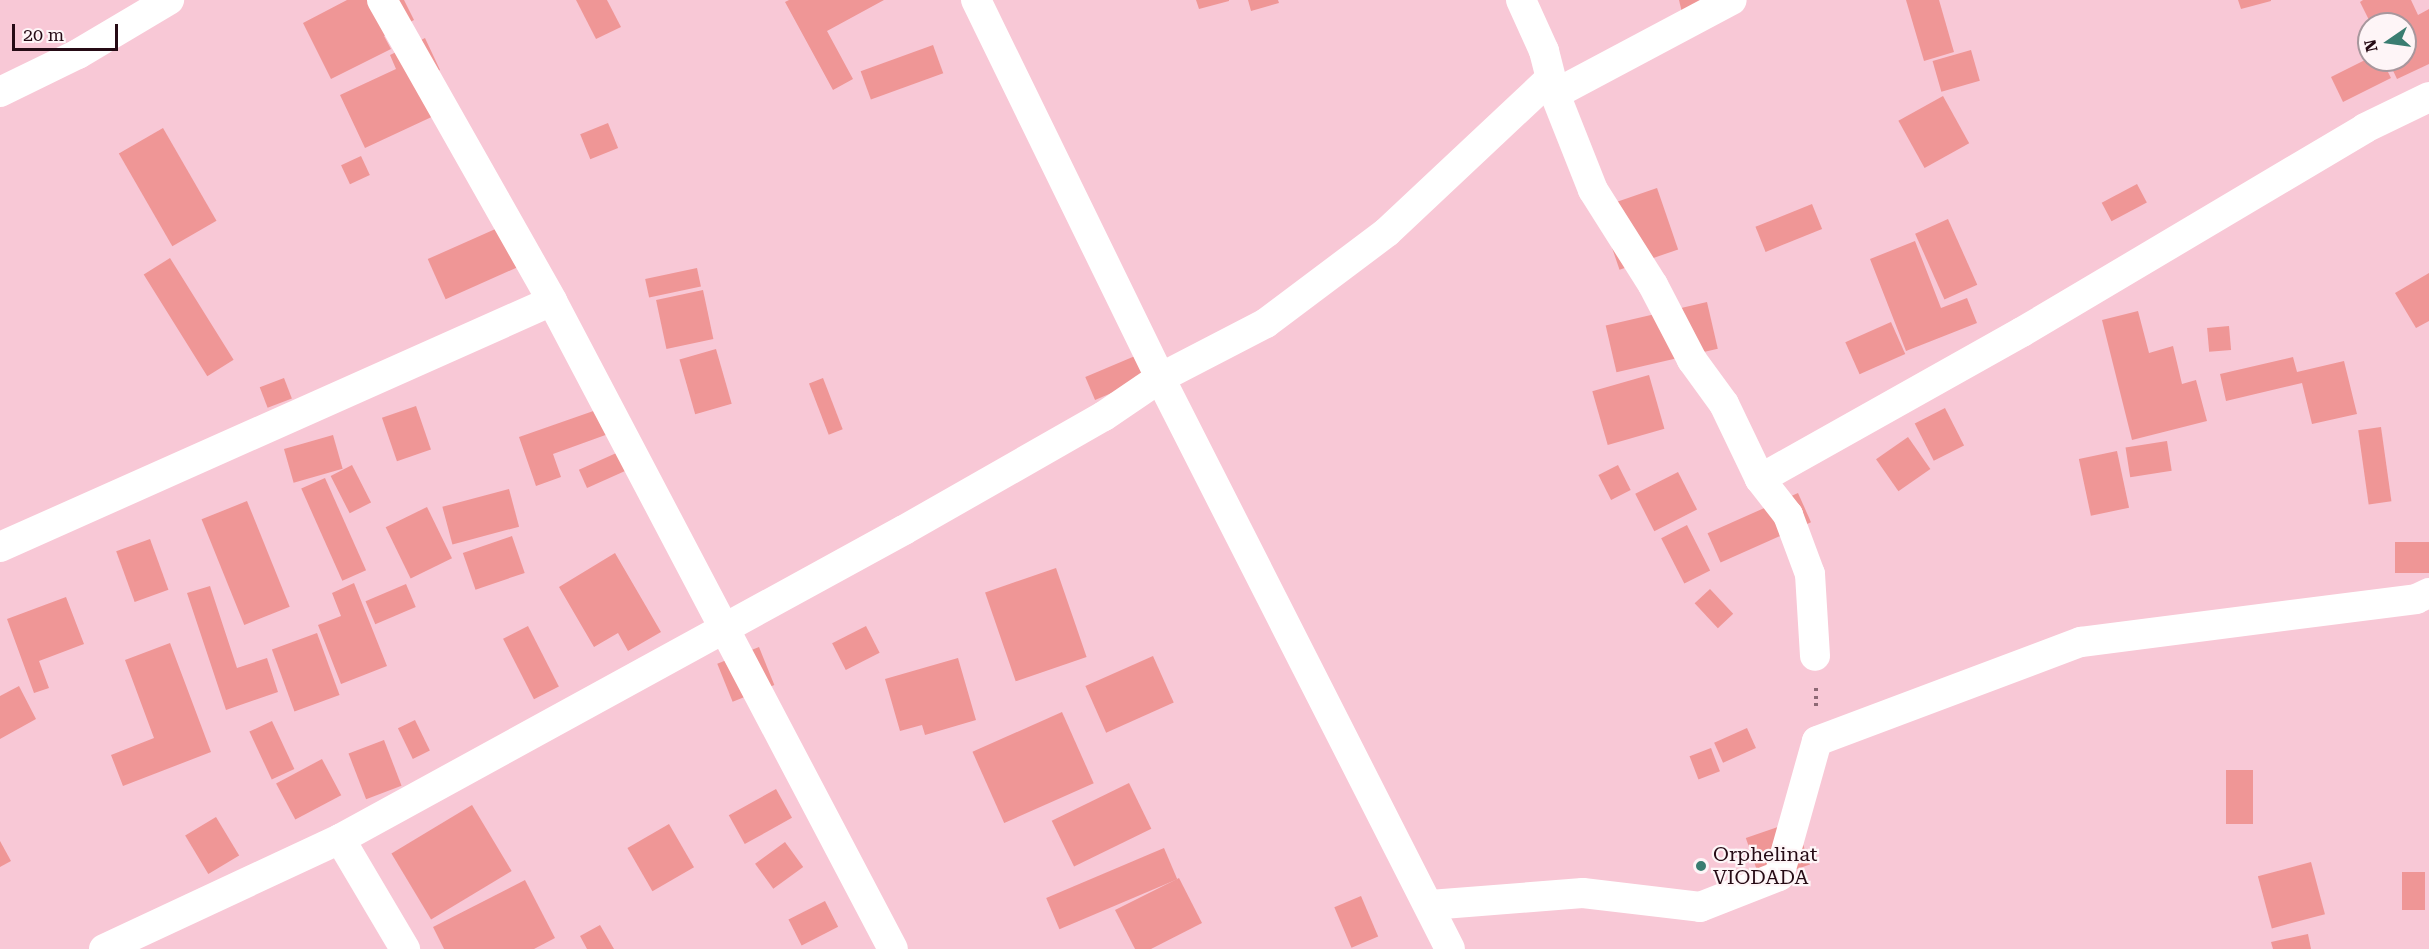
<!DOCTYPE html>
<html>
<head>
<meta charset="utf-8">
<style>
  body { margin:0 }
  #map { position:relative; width:2429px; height:949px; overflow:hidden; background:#f8c8d6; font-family:"Roboto Serif",serif }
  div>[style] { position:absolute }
  .building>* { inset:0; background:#ef9696; transform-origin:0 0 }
  .path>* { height:4px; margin-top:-2px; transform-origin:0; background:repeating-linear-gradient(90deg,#8e6975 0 3px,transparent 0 7.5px) }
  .minor>* { height:30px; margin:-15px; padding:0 15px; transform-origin:15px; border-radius:15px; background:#fff }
  .dots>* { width:16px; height:16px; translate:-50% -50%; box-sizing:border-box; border:3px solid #fef5f7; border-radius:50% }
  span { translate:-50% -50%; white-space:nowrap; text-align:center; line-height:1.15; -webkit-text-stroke:4.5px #fef5f7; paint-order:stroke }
  .poi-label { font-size:20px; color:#260b15 }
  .left { translate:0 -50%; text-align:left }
  .north { position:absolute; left:2357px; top:12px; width:60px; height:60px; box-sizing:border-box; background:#fef5f7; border:2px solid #a8979d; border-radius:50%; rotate:257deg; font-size:16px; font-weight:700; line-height:24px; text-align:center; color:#260b15 }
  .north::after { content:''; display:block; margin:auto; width:21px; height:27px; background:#3a7d71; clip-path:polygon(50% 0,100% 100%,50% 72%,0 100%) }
  .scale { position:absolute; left:12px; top:24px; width:106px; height:27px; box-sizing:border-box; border:3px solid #260b15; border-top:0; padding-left:8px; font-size:18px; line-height:21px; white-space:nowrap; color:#260b15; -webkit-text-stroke:4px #fef5f7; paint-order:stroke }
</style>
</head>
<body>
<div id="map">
  <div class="building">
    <div style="clip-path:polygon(347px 0,404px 0,414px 20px,384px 36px,391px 49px,331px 79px,303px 23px)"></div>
    <div style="clip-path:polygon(576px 0,607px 0,621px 27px,596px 39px)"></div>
    <div style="clip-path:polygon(789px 0,884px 0,827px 31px,853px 79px,833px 90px,785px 2px)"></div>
    <div style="clip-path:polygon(1196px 0,1229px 0,1229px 1px,1199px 9px)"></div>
    <div style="clip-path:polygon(1248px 0,1278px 0,1279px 3px,1251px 11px)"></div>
    <div style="clip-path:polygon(1679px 0,1715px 0,1684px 21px)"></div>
    <div style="clip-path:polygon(1906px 0,1939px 0,1954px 52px,1924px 61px)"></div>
    <div style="clip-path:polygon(2238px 0,2271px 0,2271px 1px,2241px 9px)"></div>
    <div style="clip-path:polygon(2363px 0,2411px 0,2418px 15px,2429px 9px,2429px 64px,2397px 79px,2388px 60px,2405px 60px,2405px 24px,2371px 24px,2360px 2px)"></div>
    <div style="clip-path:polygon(425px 38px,440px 70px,421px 79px,438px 114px,365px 148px,340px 95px,396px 69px,390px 55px)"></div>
    <div style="left:933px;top:45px;width:30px;height:77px;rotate:70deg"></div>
    <div style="left:1971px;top:50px;width:32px;height:40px;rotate:74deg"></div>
    <div style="clip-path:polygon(2369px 58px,2382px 60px,2391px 78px,2343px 102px,2331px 77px)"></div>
    <div style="left:1943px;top:96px;width:54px;height:51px;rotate:61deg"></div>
    <div style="left:608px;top:123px;width:27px;height:30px;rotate:68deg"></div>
    <div style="left:163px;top:128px;width:107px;height:51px;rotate:60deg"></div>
    <div style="left:361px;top:156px;width:21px;height:22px;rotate:65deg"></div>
    <div style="left:2137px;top:184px;width:21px;height:40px;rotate:62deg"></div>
    <div style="left:1657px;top:188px;width:65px;height:62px;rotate:71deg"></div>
    <div style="left:1812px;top:204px;width:27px;height:61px;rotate:68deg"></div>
    <div style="left:520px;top:218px;width:44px;height:101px;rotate:66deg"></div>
    <div style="left:1948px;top:219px;width:72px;height:36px;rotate:66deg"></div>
    <div style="clip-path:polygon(1915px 241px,1941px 308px,1967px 298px,1977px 323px,1906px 351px,1870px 259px)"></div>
    <div style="left:170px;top:258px;width:120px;height:31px;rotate:58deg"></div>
    <div style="left:697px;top:268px;width:19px;height:53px;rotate:78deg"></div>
    <div style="clip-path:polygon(2429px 273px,2429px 321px,2416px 328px,2395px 293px)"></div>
    <div style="left:703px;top:290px;width:50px;height:48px;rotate:78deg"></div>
    <div style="left:1707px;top:302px;width:48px;height:104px;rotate:77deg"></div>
    <div style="clip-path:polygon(2138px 311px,2149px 353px,2173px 346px,2182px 384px,2196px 380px,2207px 421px,2132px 440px,2102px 320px)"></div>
    <div style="left:1891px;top:322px;width:35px;height:50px;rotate:66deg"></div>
    <div style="left:2229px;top:326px;width:24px;height:22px;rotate:85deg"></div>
    <div style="left:716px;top:349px;width:57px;height:38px;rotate:74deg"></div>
    <div style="left:1135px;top:356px;width:25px;height:54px;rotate:67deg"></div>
    <div style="clip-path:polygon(2293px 357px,2297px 372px,2344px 361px,2357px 414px,2312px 424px,2302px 383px,2226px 401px,2220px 374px)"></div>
    <div style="left:1649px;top:375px;width:56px;height:59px;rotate:74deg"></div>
    <div style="left:284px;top:378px;width:22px;height:26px;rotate:69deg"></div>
    <div style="left:823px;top:378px;width:55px;height:15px;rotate:69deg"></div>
    <div style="left:416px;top:406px;width:46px;height:36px;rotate:71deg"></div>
    <div style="clip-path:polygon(602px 408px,611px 433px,553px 454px,561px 477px,536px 486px,519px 437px)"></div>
    <div style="left:1945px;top:408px;width:42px;height:34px;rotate:63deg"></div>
    <div style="left:2381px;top:427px;width:75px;height:23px;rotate:82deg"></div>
    <div style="left:333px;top:435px;width:35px;height:51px;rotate:74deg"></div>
    <div style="left:1908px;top:437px;width:39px;height:39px;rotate:55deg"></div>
    <div style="left:2167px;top:441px;width:30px;height:42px;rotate:81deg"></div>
    <div style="left:641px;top:442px;width:20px;height:68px;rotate:66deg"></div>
    <div style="left:2117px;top:451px;width:58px;height:39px;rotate:78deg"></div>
    <div style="left:352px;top:465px;width:42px;height:24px;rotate:63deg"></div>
    <div style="left:1618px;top:465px;width:28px;height:22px;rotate:63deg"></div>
    <div style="left:1678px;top:472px;width:42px;height:48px;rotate:63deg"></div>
    <div style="left:325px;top:478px;width:101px;height:26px;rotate:66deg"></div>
    <div style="left:509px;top:489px;width:39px;height:69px;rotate:75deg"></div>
    <div style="left:1798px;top:493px;width:32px;height:99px;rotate:66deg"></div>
    <div style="left:247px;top:501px;width:114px;height:49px;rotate:68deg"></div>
    <div style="left:427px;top:507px;width:57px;height:46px;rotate:64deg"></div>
    <div style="left:1687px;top:525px;width:51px;height:29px;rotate:63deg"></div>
    <div style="left:512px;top:536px;width:39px;height:52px;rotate:71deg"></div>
    <div style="left:150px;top:539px;width:54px;height:36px;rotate:70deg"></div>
    <div style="left:2395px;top:542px;width:34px;height:31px"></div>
    <div style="clip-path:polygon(615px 553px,661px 632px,628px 651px,618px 633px,594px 647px,559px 587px)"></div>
    <div style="left:1056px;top:568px;width:94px;height:75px;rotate:71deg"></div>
    <div style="clip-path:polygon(354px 583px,387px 666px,341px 684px,318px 625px,341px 616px,332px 593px)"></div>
    <div style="left:406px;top:584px;width:25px;height:44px;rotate:67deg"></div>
    <div style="clip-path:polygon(210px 586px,237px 668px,267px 658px,278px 692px,226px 710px,187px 593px)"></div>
    <div style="left:1710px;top:589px;width:34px;height:21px;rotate:47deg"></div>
    <div style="clip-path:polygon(66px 597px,84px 644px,39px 661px,49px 688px,34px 693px,7px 619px)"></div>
    <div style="left:528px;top:626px;width:68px;height:28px;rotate:63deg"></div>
    <div style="left:866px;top:626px;width:30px;height:38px;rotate:63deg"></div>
    <div style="left:317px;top:633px;width:66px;height:48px;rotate:70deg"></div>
    <div style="clip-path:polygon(170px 643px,211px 752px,123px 786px,111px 755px,154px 738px,125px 660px)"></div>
    <div style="left:759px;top:647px;width:41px;height:45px;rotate:68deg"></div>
    <div style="left:1153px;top:656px;width:51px;height:74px;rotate:66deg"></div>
    <div style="clip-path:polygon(958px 658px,976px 720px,925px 735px,922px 725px,900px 731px,885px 679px)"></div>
    <div style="clip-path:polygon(19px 686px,36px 719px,0 739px,0 696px)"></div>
    <div style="left:1062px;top:712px;width:78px;height:98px;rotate:66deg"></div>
    <div style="left:415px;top:720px;width:34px;height:19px;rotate:64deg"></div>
    <div style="left:272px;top:721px;width:53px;height:25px;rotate:65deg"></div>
    <div style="left:1747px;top:728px;width:22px;height:36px;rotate:66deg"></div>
    <div style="left:384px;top:740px;width:49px;height:38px;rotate:69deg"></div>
    <div style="left:1711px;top:748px;width:25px;height:23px;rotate:69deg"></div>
    <div style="left:322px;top:759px;width:41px;height:52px;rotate:62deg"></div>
    <div style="left:2226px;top:770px;width:27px;height:54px"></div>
    <div style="left:1129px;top:783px;width:51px;height:86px;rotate:64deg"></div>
    <div style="left:776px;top:789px;width:33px;height:54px;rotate:61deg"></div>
    <div style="left:472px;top:805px;width:77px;height:94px;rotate:59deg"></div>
    <div style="left:216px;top:817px;width:45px;height:36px;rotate:59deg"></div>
    <div style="left:1795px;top:821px;width:46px;height:52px;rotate:71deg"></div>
    <div style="left:669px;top:824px;width:50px;height:48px;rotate:60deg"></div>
    <div style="clip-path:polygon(0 841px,11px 861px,0 867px)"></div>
    <div style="left:785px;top:842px;width:31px;height:37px;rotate:54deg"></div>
    <div style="left:1164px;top:848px;width:34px;height:128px;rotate:67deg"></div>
    <div style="left:2311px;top:862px;width:54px;height:55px;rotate:75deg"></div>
    <div style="left:2402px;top:872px;width:23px;height:38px"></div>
    <div style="clip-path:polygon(1179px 878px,1202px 923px,1151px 949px,1135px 949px,1115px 910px)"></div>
    <div style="clip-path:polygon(525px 880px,555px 938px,534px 949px,444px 949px,433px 927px)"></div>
    <div style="left:1361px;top:896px;width:44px;height:29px;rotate:67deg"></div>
    <div style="left:825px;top:901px;width:29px;height:41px;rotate:63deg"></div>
    <div style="clip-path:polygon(600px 925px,614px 949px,587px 949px,580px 936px)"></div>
    <div style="clip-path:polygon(2308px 934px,2311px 949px,2273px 949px,2271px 942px)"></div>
  </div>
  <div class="path">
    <div style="left:1816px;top:688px;width:20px;rotate:90deg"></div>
  </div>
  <div class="minor">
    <div style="left:382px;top:0;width:346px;rotate:60.5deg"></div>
    <div style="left:552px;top:301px;width:732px;rotate:62.25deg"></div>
    <div style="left:976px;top:0;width:420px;rotate:64deg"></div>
    <div style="left:1160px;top:378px;width:640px;rotate:63.07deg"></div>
    <div style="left:1521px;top:0;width:56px;rotate:65.7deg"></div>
    <div style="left:1544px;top:51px;width:44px;rotate:75.7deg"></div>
    <div style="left:1555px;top:94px;width:103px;rotate:68.4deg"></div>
    <div style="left:1593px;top:190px;width:112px;rotate:57.7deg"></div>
    <div style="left:1653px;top:285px;width:85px;rotate:62.5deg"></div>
    <div style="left:1692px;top:360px;width:54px;rotate:54deg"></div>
    <div style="left:1724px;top:404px;width:83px;rotate:64.4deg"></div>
    <div style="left:1760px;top:479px;width:46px;rotate:52.1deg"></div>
    <div style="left:1788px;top:515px;width:63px;rotate:69.6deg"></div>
    <div style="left:1810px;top:574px;width:82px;rotate:86.5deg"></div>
    <div style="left:0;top:92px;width:87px;rotate:-26deg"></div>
    <div style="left:78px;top:54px;width:106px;rotate:-30.7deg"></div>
    <div style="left:1760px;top:479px;width:300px;rotate:-29.3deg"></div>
    <div style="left:2022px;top:332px;width:399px;rotate:-30.7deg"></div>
    <div style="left:2365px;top:128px;width:71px;rotate:-25.8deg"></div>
    <div style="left:0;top:547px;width:604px;rotate:-24.02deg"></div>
    <div style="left:340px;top:839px;width:128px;rotate:59.4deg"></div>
    <div style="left:1430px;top:905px;width:153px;rotate:-4.5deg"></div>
    <div style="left:1583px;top:893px;width:118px;rotate:6.8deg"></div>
    <div style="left:1700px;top:907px;width:85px;rotate:-21.4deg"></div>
    <div style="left:1779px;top:876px;width:140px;rotate:-74.3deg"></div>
    <div style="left:1817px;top:741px;width:282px;rotate:-20.6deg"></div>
    <div style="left:2081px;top:642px;width:338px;rotate:-7.3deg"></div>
    <div style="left:2416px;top:599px;width:14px;rotate:-25deg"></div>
    <div style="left:104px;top:949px;width:260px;rotate:-25deg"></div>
    <div style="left:340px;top:839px;width:643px;rotate:-28.72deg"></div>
    <div style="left:904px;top:530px;width:230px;rotate:-29.7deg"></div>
    <div style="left:1104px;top:416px;width:68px;rotate:-34.2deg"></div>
    <div style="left:1160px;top:378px;width:119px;rotate:-27.4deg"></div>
    <div style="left:1266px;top:323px;width:151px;rotate:-36.9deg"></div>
    <div style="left:1387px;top:232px;width:221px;rotate:-43.2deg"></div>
    <div style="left:1548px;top:81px;width:15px;rotate:62deg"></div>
    <div style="left:1555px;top:94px;width:200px;rotate:-28deg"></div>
  </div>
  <div class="dots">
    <div style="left:1701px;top:866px;background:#3a7d71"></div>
  </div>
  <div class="poi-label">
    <span class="left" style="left:1713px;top:866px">Orphelinat<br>VIODADA</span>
  </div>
  <div class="north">N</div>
  <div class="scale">20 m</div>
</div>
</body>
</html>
